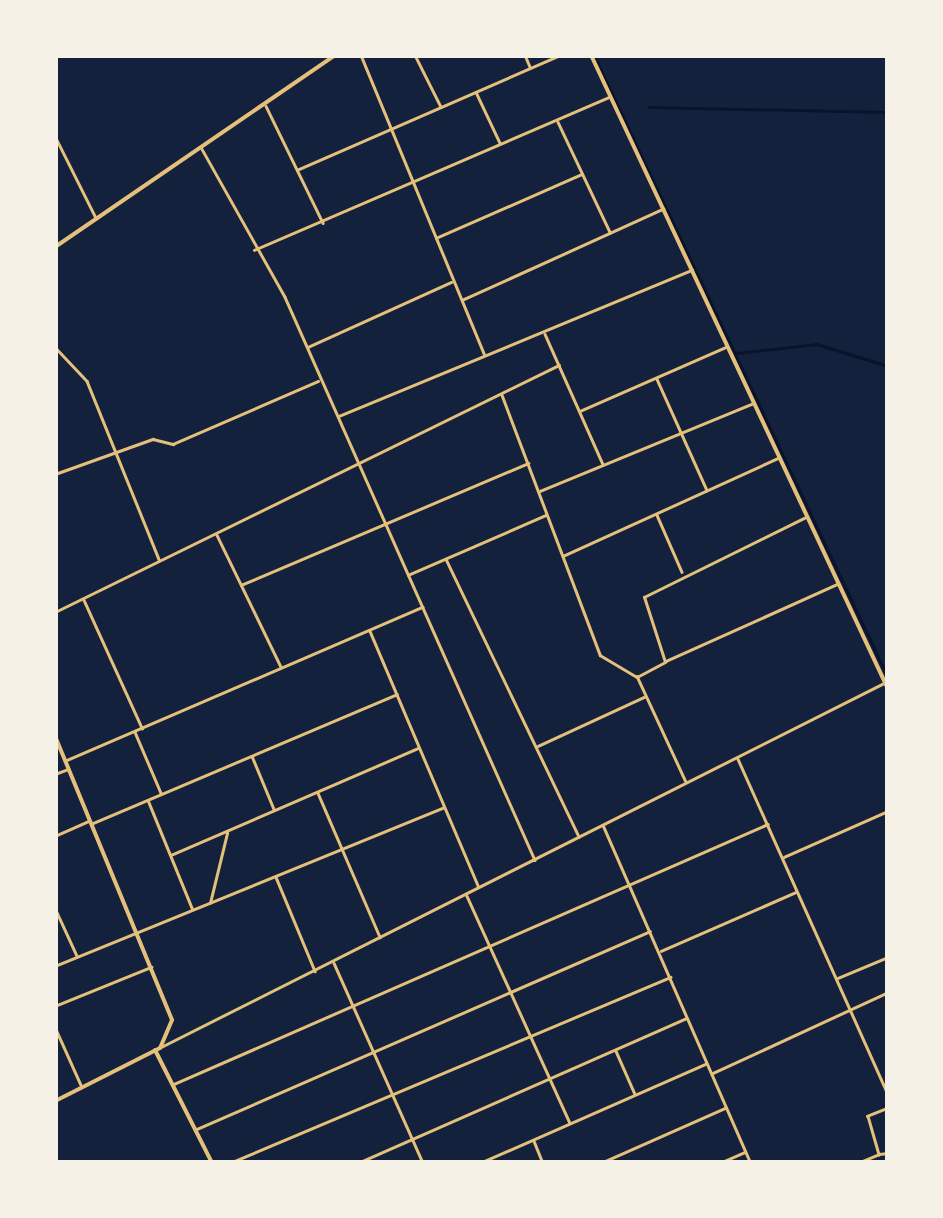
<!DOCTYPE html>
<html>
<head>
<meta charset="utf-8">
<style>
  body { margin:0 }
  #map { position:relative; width:943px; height:1218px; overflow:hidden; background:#14213d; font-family:Barlow,sans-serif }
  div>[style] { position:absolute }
  .stream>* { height:2.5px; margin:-1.25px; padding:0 1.25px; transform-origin:1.25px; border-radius:1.25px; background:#0b132b }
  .minor>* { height:2.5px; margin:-1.25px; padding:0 1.25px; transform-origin:1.25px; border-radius:1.25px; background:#e5c07b }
  .tertiary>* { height:4px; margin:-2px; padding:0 2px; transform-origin:2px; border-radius:2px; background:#e5c07b }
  span { translate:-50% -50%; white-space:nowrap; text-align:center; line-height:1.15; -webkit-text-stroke:10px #f6f1e7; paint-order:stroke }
  .frame { position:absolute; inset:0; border:58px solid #f6f1e7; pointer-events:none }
</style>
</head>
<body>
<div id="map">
  <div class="stream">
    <div style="left:594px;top:55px;width:688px;rotate:64.7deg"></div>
    <div style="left:649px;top:107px;width:239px;rotate:1.2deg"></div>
    <div style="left:736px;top:353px;width:81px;rotate:-6.3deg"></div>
    <div style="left:817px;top:344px;width:74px;rotate:17.2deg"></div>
  </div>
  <div class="minor">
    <div style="left:361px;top:55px;width:323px;rotate:67.6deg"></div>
    <div style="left:415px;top:55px;width:58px;rotate:63.4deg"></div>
    <div style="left:525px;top:55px;width:13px;rotate:67deg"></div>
    <div style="left:476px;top:92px;width:56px;rotate:64.8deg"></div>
    <div style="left:266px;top:106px;width:130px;rotate:64deg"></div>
    <div style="left:558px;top:122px;width:122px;rotate:64.7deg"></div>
    <div style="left:55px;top:136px;width:92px;rotate:63.4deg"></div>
    <div style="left:202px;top:149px;width:170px;rotate:60.7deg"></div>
    <div style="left:285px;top:297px;width:616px;rotate:66.06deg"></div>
    <div style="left:297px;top:170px;width:287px;rotate:-23.6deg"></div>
    <div style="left:436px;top:238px;width:159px;rotate:-23.7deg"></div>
    <div style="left:254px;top:250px;width:387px;rotate:-23.3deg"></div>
    <div style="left:462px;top:300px;width:221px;rotate:-24.4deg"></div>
    <div style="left:545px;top:334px;width:142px;rotate:66deg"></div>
    <div style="left:55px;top:347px;width:47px;rotate:46.7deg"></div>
    <div style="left:87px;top:381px;width:192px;rotate:68deg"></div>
    <div style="left:308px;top:347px;width:157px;rotate:-24.4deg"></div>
    <div style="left:657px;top:379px;width:122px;rotate:65.8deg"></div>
    <div style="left:502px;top:395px;width:278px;rotate:69.3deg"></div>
    <div style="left:600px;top:655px;width:43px;rotate:30.7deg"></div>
    <div style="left:580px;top:411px;width:159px;rotate:-23.7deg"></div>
    <div style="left:339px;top:416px;width:382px;rotate:-22.5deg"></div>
    <div style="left:55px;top:474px;width:104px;rotate:-19.7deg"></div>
    <div style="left:153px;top:439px;width:21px;rotate:14deg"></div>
    <div style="left:173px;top:444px;width:158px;rotate:-23.5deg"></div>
    <div style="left:540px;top:491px;width:231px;rotate:-22.4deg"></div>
    <div style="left:657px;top:515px;width:62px;rotate:66.3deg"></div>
    <div style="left:217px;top:535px;width:147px;rotate:64.1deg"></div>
    <div style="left:563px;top:556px;width:236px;rotate:-24.5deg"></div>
    <div style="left:446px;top:559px;width:308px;rotate:64.4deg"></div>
    <div style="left:408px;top:575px;width:150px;rotate:-23.5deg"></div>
    <div style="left:241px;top:585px;width:312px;rotate:-23deg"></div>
    <div style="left:84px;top:600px;width:141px;rotate:65.6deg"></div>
    <div style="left:55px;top:612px;width:561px;rotate:-26.11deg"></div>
    <div style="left:370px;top:631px;width:277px;rotate:67deg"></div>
    <div style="left:666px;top:661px;width:188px;rotate:-24.2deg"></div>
    <div style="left:135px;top:732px;width:66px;rotate:66.9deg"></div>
    <div style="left:538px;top:746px;width:117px;rotate:-24.8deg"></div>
    <div style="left:252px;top:756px;width:57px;rotate:67.5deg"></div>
    <div style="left:738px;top:759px;width:367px;rotate:65.9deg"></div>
    <div style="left:67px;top:760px;width:387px;rotate:-23.3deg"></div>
    <div style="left:55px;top:774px;width:14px;rotate:-21deg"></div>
    <div style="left:685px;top:781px;width:115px;rotate:-114.8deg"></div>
    <div style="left:637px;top:677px;width:32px;rotate:-28deg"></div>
    <div style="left:665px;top:662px;width:68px;rotate:-107.9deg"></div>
    <div style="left:644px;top:597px;width:181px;rotate:-26.3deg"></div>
    <div style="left:318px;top:793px;width:157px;rotate:66.7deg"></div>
    <div style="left:148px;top:800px;width:117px;rotate:67.8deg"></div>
    <div style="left:91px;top:824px;width:332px;rotate:-23deg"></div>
    <div style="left:603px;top:825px;width:369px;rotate:66.4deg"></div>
    <div style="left:55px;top:836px;width:36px;rotate:-24deg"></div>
    <div style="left:171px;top:855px;width:269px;rotate:-23.4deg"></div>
    <div style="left:784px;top:857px;width:114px;rotate:-23.9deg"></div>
    <div style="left:276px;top:877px;width:102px;rotate:67.5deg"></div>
    <div style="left:467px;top:896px;width:249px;rotate:65.6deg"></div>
    <div style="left:210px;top:903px;width:72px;rotate:-76.3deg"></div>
    <div style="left:55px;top:908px;width:53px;rotate:65.4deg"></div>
    <div style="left:661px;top:951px;width:147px;rotate:-23.6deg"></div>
    <div style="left:334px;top:963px;width:219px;rotate:66deg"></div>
    <div style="left:55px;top:966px;width:420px;rotate:-22.2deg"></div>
    <div style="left:838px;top:978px;width:54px;rotate:-22.8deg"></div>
    <div style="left:55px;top:1006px;width:104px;rotate:-22.1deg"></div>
    <div style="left:55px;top:1027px;width:64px;rotate:65.9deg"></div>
    <div style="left:161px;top:1047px;width:807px;rotate:-26.72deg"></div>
    <div style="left:616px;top:1051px;width:47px;rotate:66.2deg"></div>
    <div style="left:713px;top:1073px;width:193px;rotate:-24.8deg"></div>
    <div style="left:174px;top:1084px;width:648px;rotate:-23.64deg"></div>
    <div style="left:888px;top:1108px;width:22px;rotate:158deg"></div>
    <div style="left:868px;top:1116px;width:40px;rotate:74deg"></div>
    <div style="left:879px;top:1154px;width:9px;rotate:-6deg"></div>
    <div style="left:197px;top:1129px;width:494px;rotate:-23.6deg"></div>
    <div style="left:534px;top:1141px;width:24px;rotate:68deg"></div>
    <div style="left:230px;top:1163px;width:478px;rotate:-22.9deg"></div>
    <div style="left:358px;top:1163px;width:359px;rotate:-23.8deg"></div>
    <div style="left:480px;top:1163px;width:247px;rotate:-23.7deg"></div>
    <div style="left:601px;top:1163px;width:136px;rotate:-23.9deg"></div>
    <div style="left:720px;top:1163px;width:27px;rotate:-24deg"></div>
    <div style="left:858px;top:1163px;width:23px;rotate:-23deg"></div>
  </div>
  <div class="tertiary">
    <div style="left:591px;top:55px;width:700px;rotate:64.9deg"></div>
    <div style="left:55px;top:247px;width:340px;rotate:-34.4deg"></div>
    <div style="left:55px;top:736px;width:307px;rotate:67.6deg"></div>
    <div style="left:172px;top:1020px;width:30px;rotate:113deg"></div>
    <div style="left:160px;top:1048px;width:118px;rotate:153.2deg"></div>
    <div style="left:155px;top:1050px;width:127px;rotate:63.2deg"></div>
  </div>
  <div class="frame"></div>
</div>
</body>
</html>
